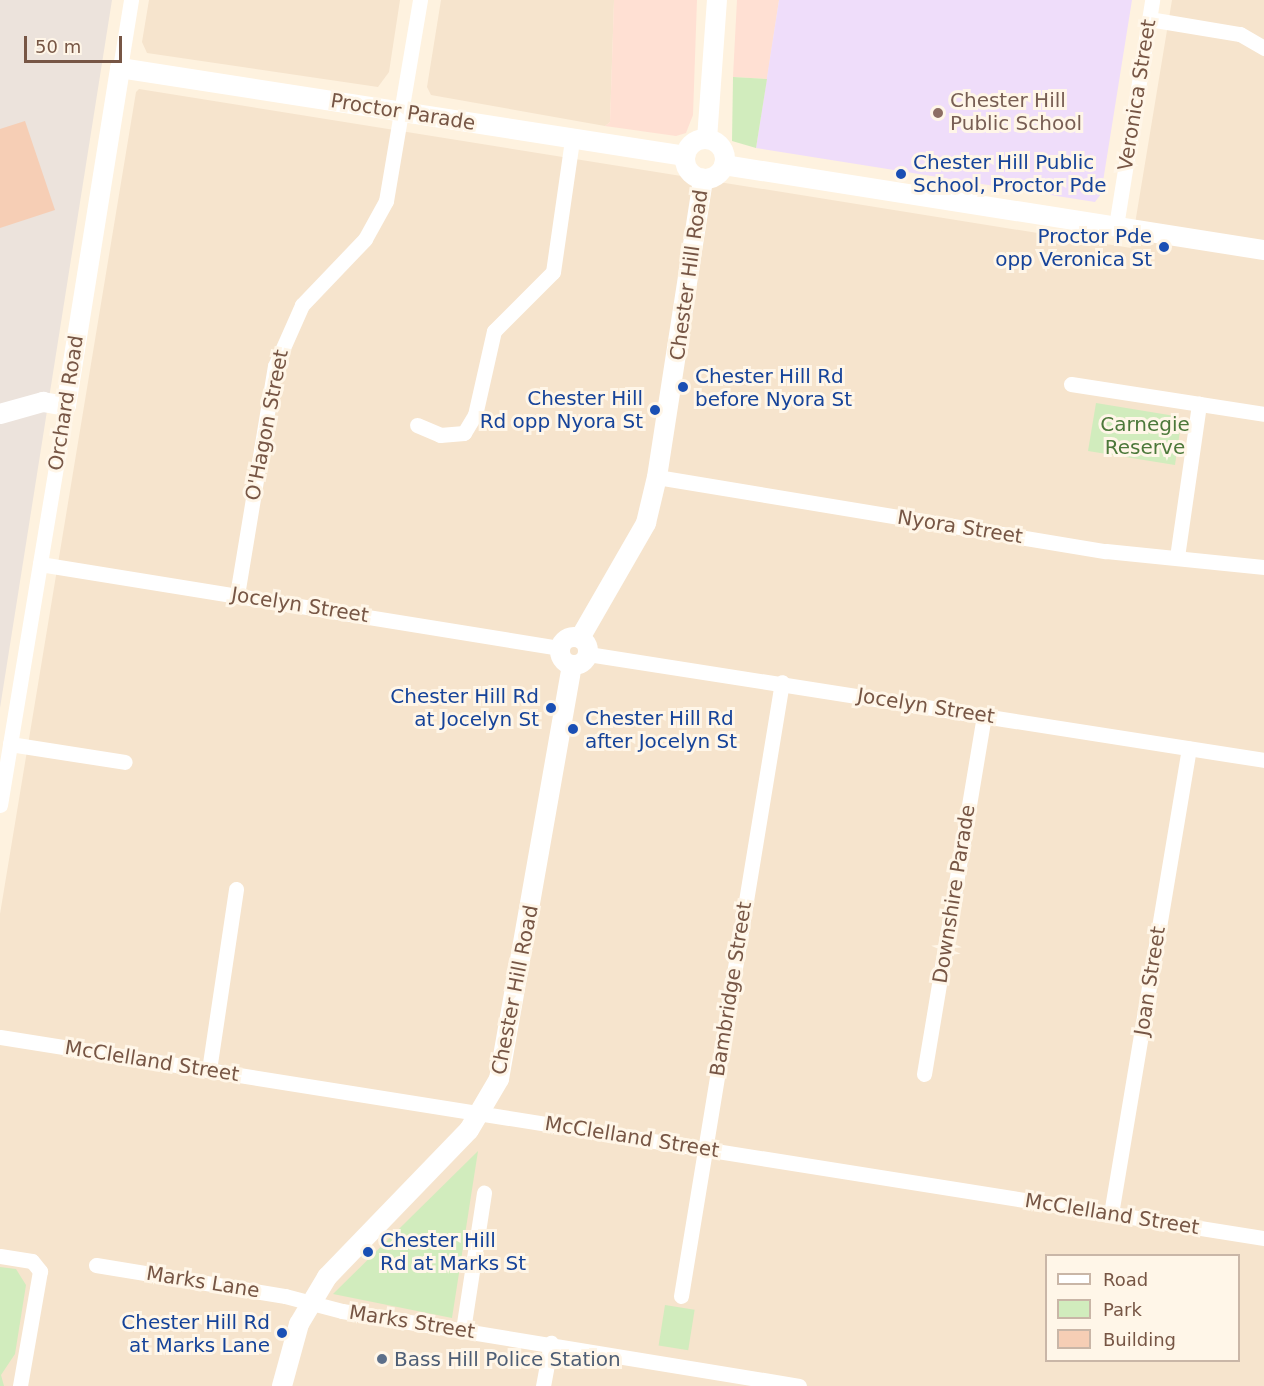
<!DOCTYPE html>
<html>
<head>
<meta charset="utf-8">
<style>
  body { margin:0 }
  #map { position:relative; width:1264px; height:1386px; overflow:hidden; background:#fef2df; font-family:"DejaVu Sans",sans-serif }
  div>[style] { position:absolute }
  .residential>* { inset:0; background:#f6e4cd }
  .commercial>* { inset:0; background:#ffe0d3 }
  .industrial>* { inset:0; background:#ece3dc }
  .education>* { inset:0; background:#efddfa }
  .green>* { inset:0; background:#d1ecbd; transform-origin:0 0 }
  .building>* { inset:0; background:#f6ceb5 }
  .minor>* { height:15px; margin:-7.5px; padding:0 7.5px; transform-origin:7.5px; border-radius:7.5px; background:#fff }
  .tertiary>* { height:20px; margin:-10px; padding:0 10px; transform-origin:10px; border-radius:10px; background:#fff }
  .tertiary>.ring { margin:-10px; padding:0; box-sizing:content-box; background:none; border:20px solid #fff; border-radius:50% }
  .dots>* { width:16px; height:16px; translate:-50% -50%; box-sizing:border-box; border:3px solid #fff6e8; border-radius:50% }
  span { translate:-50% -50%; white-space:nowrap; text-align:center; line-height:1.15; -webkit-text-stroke:6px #fff6e8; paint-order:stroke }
  .street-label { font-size:20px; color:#775645 }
  .education-label { font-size:20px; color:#785e54 }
  .left { translate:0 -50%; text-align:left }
  .transit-label { font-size:20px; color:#164399 }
  .right { translate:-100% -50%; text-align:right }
  .park-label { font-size:20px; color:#4c783a }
  .service-label { font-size:20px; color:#4e5e75 }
  .legend { position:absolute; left:1045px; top:1254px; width:195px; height:108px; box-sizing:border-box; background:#fff6e8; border:2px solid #c9b6a7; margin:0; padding:8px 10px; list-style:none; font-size:18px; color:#775645 }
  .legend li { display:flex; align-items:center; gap:12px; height:30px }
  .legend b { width:30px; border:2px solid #c9b6a7 }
  .scale { position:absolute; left:24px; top:36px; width:98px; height:27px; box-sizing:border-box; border:3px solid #775645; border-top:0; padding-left:8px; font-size:18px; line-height:21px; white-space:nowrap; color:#775645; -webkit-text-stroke:4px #fff6e8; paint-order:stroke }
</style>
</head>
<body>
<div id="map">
  <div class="residential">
    <div style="clip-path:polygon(149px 0,400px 0,389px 72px,378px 87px,147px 53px,142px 42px)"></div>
    <div style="clip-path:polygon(441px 0,614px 0,610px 122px,605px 126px,431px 95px,427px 87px)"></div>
    <div style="clip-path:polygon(evenodd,1172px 0,1264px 0,1264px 1386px,0 1386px,0 914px,136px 92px,139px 89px,1131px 248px,1172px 0,1046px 1256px,1238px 1256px,1238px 1360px,1046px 1360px,1046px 1256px)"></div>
  </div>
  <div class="commercial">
    <div style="clip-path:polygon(614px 0,697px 0,693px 115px,686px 133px,676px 136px,605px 126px,610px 122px)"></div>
    <div style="clip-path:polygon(737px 0,779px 0,767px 79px,733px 77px)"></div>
  </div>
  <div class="industrial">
    <div style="clip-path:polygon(0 0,112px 0,0 708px)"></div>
  </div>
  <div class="education">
    <div style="clip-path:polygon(779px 0,1132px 0,1101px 194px,1095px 202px,756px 148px)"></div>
  </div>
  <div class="green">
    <div style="clip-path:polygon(733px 77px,767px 79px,756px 148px,732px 141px)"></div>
    <div style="clip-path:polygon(1096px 403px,1175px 416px,1181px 424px,1175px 465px,1088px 451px)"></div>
    <div style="clip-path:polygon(478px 1151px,452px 1318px,333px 1294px)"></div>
    <div style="clip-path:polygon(0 1267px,16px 1269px,26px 1285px,15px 1354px,1px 1375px,4px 1386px,0 1386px)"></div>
    <div style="left:665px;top:1305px;width:30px;height:41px;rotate:9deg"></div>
  </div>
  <div class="building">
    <div style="clip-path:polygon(25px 121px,55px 210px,0 228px,0 129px)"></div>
  </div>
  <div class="minor">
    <div style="left:1149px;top:19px;width:92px;rotate:9.4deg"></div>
    <div style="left:1240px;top:34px;width:28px;rotate:30deg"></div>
    <div style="left:120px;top:68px;width:69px;rotate:-80.8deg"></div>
    <div style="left:1116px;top:226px;width:229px;rotate:-80.9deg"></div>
    <div style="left:1071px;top:384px;width:195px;rotate:8.8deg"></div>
    <div style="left:417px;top:425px;width:25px;rotate:23deg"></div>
    <div style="left:440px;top:435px;width:24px;rotate:-5deg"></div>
    <div style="left:464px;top:433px;width:21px;rotate:-59deg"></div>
    <div style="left:475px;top:415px;width:86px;rotate:-77.3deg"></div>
    <div style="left:494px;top:331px;width:83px;rotate:-45deg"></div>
    <div style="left:553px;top:272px;width:133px;rotate:-81.8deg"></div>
    <div style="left:657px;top:477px;width:455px;rotate:9.4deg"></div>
    <div style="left:1106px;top:551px;width:159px;rotate:5.8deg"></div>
    <div style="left:1177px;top:557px;width:155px;rotate:-81.8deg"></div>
    <div style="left:40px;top:564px;width:527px;rotate:9.18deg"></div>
    <div style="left:237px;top:595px;width:232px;rotate:-80.6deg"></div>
    <div style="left:275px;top:366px;width:67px;rotate:-66.1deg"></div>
    <div style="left:302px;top:305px;width:91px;rotate:-46.3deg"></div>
    <div style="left:365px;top:239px;width:43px;rotate:-61.1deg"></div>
    <div style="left:386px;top:201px;width:204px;rotate:-80.4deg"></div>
    <div style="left:588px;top:654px;width:684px;rotate:8.91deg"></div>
    <div style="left:10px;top:744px;width:116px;rotate:8.9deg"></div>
    <div style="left:0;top:805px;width:404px;rotate:-80.6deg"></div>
    <div style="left:0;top:1037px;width:1280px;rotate:9.04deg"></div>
    <div style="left:209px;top:1070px;width:183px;rotate:-81.5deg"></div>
    <div style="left:924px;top:1074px;width:364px;rotate:-80.5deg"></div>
    <div style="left:1111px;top:1214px;width:472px;rotate:-80.5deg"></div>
    <div style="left:0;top:1256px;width:32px;rotate:9deg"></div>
    <div style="left:32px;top:1261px;width:13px;rotate:51deg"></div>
    <div style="left:40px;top:1271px;width:117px;rotate:99.9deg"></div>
    <div style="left:96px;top:1265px;width:192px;rotate:9.3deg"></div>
    <div style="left:285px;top:1296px;width:59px;rotate:14.7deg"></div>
    <div style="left:342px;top:1311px;width:463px;rotate:9.3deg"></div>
    <div style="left:681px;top:1296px;width:622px;rotate:-80.66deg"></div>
    <div style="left:463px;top:1330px;width:139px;rotate:-81.3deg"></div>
    <div style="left:543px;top:1386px;width:44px;rotate:-79.5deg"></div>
  </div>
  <div class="tertiary">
    <div style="left:707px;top:139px;width:139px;rotate:-85.9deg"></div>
    <div class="ring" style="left:685px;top:139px;width:20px;height:20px"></div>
    <div style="left:724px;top:165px;width:547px;rotate:8.95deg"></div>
    <div style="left:0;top:414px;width:45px;rotate:-15.6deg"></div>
    <div style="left:43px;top:402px;width:23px;rotate:10deg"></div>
    <div style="left:66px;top:406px;width:342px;rotate:-80.9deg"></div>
    <div style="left:120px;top:68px;width:572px;rotate:8.85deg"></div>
    <div class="ring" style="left:560px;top:637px;width:8px;height:8px"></div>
    <div style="left:580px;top:638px;width:133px;rotate:-60.1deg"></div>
    <div style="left:646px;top:523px;width:47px;rotate:-76.6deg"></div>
    <div style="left:657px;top:477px;width:302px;rotate:-81.2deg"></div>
    <div style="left:282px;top:1386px;width:64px;rotate:-74.7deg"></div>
    <div style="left:299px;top:1324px;width:55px;rotate:-59.2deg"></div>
    <div style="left:327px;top:1277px;width:204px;rotate:-46deg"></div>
    <div style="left:469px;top:1130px;width:59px;rotate:-59.5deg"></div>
    <div style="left:499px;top:1079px;width:420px;rotate:-80deg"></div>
  </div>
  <div class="dots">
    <div style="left:938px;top:113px;background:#8d6e63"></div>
    <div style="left:901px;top:174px;background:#1a4fb4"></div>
    <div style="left:1164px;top:247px;background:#1a4fb4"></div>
    <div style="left:683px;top:387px;background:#1a4fb4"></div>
    <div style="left:655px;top:410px;background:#1a4fb4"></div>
    <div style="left:551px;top:708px;background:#1a4fb4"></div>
    <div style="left:573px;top:729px;background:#1a4fb4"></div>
    <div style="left:368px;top:1252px;background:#1a4fb4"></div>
    <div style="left:282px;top:1333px;background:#1a4fb4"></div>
    <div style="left:382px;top:1359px;background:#5c6f8a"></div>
  </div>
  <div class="street-label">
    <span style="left:1137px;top:95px;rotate:-81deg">Veronica Street</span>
    <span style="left:403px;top:112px;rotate:9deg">Proctor Parade</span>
    <span style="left:689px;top:275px;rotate:-82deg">Chester Hill Road</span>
    <span style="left:66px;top:403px;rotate:-81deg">Orchard Road</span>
    <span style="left:267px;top:425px;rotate:-79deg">O'Hagon Street</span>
    <span style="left:960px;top:527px;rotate:9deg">Nyora Street</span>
    <span style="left:300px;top:605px;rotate:9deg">Jocelyn Street</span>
    <span style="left:926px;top:706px;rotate:9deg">Jocelyn Street</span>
    <span style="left:954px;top:894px;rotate:-81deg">Downshire Parade</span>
    <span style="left:1150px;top:981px;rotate:-81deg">Joan Street</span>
    <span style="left:731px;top:989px;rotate:-81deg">Bambridge Street</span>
    <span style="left:515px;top:990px;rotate:-79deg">Chester Hill Road</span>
    <span style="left:152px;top:1061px;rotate:9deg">McClelland Street</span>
    <span style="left:632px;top:1137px;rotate:9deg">McClelland Street</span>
    <span style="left:1112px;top:1214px;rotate:9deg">McClelland Street</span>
    <span style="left:203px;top:1282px;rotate:9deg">Marks Lane</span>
    <span style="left:412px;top:1322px;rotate:9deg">Marks Street</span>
  </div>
  <div class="education-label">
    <span class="left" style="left:950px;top:112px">Chester Hill<br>Public School</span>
  </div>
  <div class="transit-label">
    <span class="left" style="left:913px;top:174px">Chester Hill Public<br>School, Proctor Pde</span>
    <span class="right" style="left:1152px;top:248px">Proctor Pde<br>opp Veronica St</span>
    <span class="left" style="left:695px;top:388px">Chester Hill Rd<br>before Nyora St</span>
    <span class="right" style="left:643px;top:410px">Chester Hill<br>Rd opp Nyora St</span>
    <span class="right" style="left:539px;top:708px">Chester Hill Rd<br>at Jocelyn St</span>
    <span class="left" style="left:585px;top:730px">Chester Hill Rd<br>after Jocelyn St</span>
    <span class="left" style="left:380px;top:1252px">Chester Hill<br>Rd at Marks St</span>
    <span class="right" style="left:270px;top:1334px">Chester Hill Rd<br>at Marks Lane</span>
  </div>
  <div class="park-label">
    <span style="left:1145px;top:436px">Carnegie<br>Reserve</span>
  </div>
  <div class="service-label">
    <span class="left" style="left:394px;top:1359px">Bass Hill Police Station</span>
  </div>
  <ul class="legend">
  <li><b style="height:8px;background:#fff"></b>Road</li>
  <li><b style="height:16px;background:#d1ecbd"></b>Park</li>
  <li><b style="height:16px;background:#f6ceb5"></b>Building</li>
  </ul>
  <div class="scale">50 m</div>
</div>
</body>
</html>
